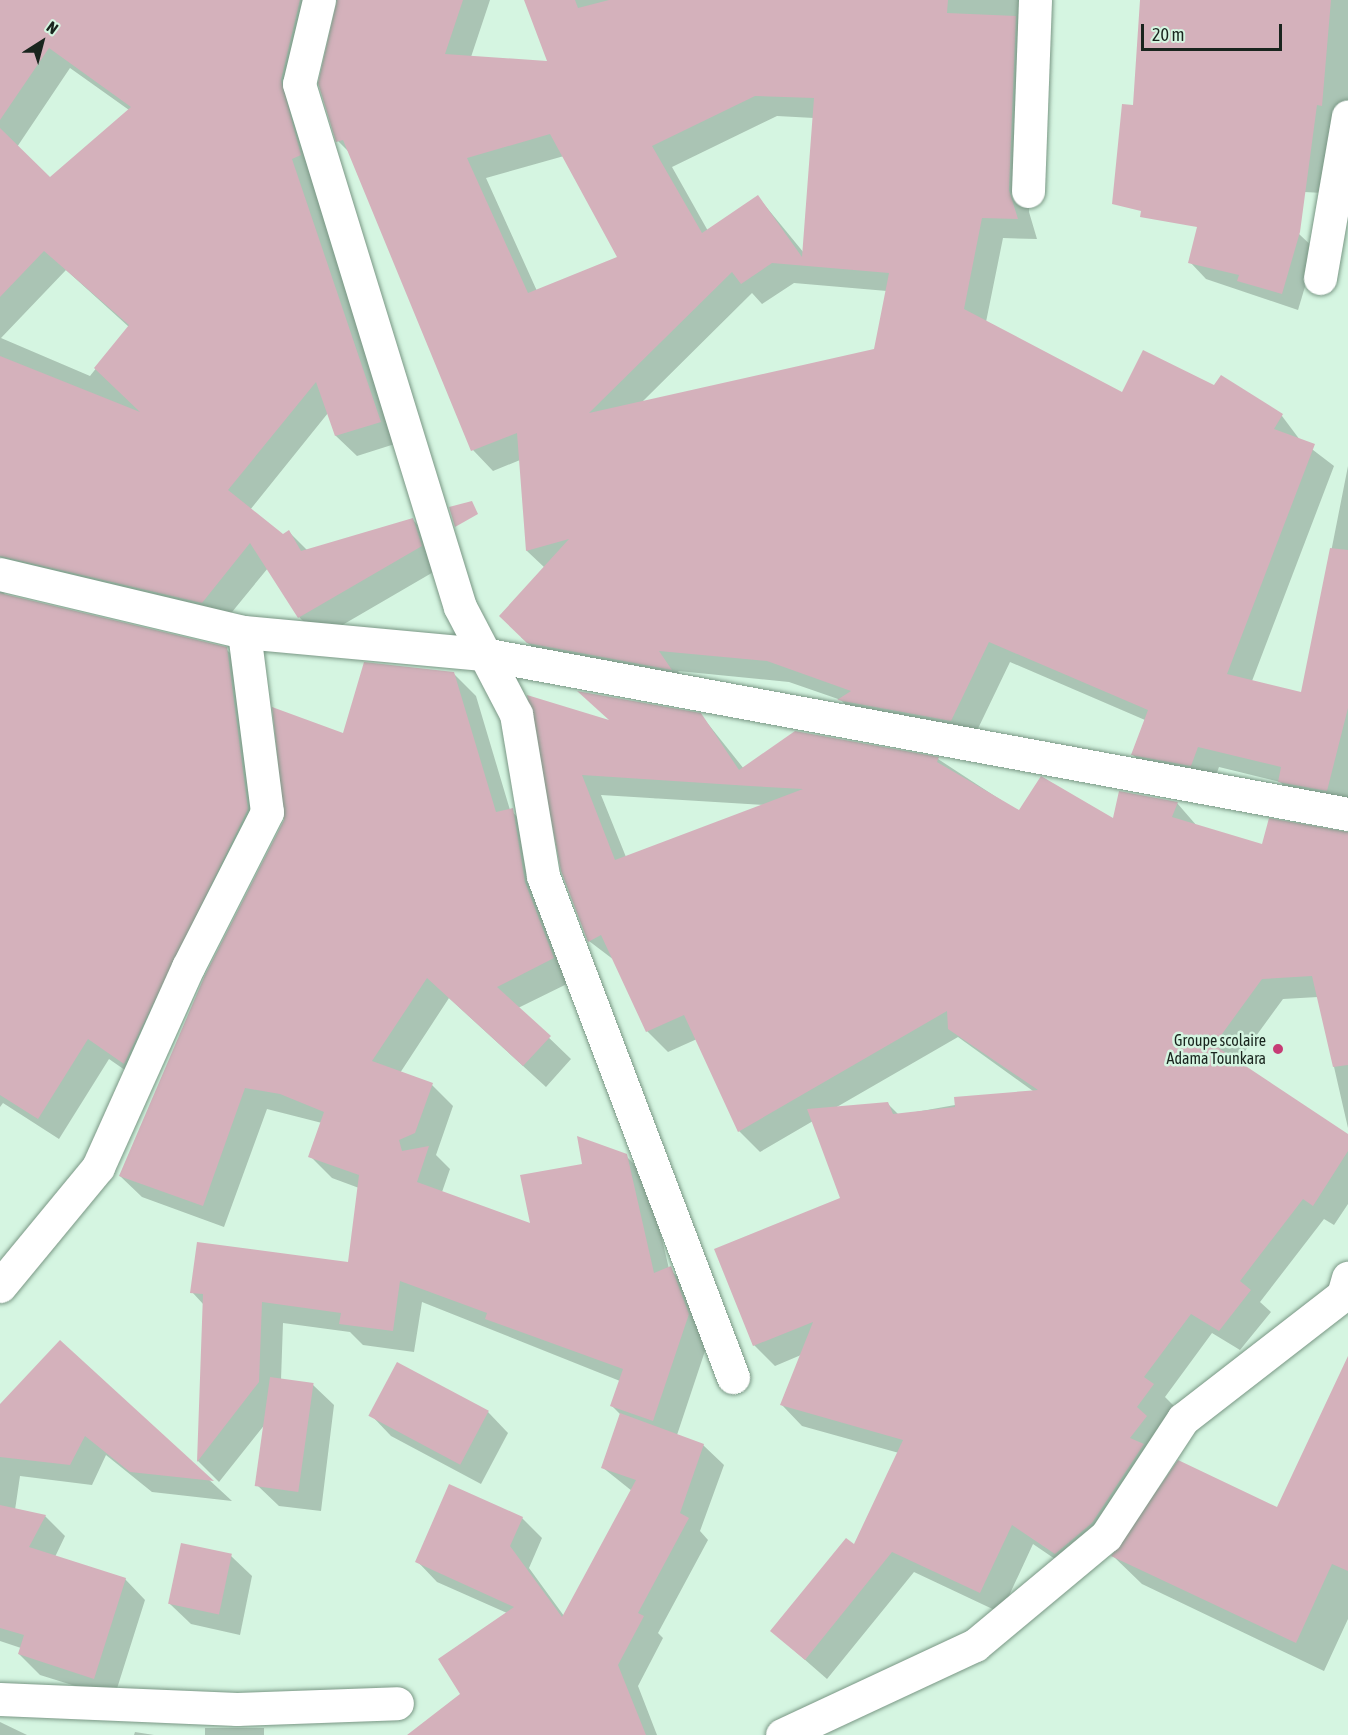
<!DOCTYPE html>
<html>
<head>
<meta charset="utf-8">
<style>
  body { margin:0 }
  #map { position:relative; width:1348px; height:1735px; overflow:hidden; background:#d5f5e1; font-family:"Asap Condensed",sans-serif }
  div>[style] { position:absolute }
  .shadow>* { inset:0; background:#0003; transform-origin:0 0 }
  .building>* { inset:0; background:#d4b1bb; transform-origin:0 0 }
  .roads { filter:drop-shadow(0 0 2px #7a9785) drop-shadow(0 0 2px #7a9785) }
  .minor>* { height:33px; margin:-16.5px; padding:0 16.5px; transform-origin:16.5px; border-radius:16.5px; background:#fff }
  .dots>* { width:16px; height:16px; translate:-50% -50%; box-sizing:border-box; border:3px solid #d5f5e1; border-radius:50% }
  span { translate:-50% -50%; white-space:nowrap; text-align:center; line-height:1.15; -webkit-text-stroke:5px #d5f5e1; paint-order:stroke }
  .poi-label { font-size:16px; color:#19251e }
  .right { translate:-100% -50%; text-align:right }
  .north { position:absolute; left:12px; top:12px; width:60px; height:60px; -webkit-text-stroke:4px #d5f5e1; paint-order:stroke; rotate:36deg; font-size:16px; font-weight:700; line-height:24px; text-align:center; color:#19251e }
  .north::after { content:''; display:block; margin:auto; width:21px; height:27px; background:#19251e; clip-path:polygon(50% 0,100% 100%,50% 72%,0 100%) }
  .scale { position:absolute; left:1141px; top:24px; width:141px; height:27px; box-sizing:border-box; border:3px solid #19251e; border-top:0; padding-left:8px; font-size:18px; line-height:21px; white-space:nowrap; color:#19251e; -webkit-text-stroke:4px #d5f5e1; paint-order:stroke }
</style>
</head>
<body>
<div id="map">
  <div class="shadow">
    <div style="clip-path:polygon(evenodd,0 0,337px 0,321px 17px,301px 111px,401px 442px,357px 456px,336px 436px,328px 413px,250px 510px,282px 536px,289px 532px,308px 551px,413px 520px,433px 541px,442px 567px,320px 638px,299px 617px,268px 568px,223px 623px,6px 582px,4px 596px,226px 649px,247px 670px,268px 830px,145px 1084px,109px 1059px,59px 1139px,3px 1103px,0 1107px,0 0,70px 68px,129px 110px,50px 179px,17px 147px,70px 68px,0 0,66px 270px,129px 327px,90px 376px,1px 338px,66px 270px)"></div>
    <div style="clip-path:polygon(evenodd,338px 0,490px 0,471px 57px,550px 63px,526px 0,1036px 0,1029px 212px,1037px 239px,1003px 238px,986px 322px,1123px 394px,1215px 387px,1282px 416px,1300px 440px,1334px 466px,1252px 681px,1303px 694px,1348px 466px,1348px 811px,1300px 802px,1280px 782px,1219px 767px,1212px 786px,1153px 775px,1132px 754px,1145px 720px,1010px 662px,972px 741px,860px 721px,841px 700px,789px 682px,678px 671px,690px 689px,550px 663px,521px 637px,545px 568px,527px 551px,520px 460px,493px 471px,473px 450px,350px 153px,338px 141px,338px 0,777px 116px,814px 118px,804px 253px,758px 197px,708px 231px,672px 167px,777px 116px,338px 0,564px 156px,619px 258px,537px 291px,486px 178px,564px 156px,338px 0,794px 283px,887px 291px,875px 350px,641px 403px,752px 293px,762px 304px,794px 283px)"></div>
    <div style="clip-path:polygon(1142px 0,1348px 0,1348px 165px,1343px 194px,1142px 184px,1134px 107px)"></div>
    <div style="clip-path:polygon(1299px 234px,1316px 250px,1298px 310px,1206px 279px,1190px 262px)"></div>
    <div style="clip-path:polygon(454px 674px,476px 696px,510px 810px,534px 832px,575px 980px,518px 1008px,571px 1059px,546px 1087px,449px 998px,400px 1073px,432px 1085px,453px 1106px,436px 1155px,450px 1169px,442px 1192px,532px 1225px,626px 1156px,648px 1178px,669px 1269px,692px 1290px,710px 1336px,677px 1435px,703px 1445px,724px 1465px,700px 1531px,708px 1540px,658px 1633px,663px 1638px,638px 1686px,657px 1735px,409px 1735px,462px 1695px,507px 1613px,437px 1582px,417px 1561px,522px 1518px,542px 1538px,529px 1568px,564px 1616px,632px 1491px,602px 1467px,621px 1415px,612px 1406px,620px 1381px,422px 1302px,414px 1352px,363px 1345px,350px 1332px,283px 1323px,281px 1380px,313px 1385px,334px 1405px,321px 1511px,279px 1506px,258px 1486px,266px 1423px,219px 1482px,198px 1461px,204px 1305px,192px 1292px,349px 1264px,359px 1188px,332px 1178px,310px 1156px,322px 1123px,267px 1109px,224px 1227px,142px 1197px,120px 1176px,344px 735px)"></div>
    <div style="clip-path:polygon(evenodd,529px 697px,613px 723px,701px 715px,744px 769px,938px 759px,1019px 812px,1114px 820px,1177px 803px,1197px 826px,1263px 846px,1348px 832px,1348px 1128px,1318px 997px,1283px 999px,1237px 1062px,1348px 1136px,1348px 1204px,1334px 1225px,1324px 1219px,1260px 1302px,1271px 1312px,1240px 1350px,1212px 1333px,1165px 1397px,1174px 1406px,1077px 1574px,1033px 1544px,1001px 1613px,914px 1572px,827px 1679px,772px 1631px,855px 1547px,899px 1453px,802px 1426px,782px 1405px,801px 1355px,775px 1366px,754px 1345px,842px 1199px,813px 1121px,760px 1152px,739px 1131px,697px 1039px,668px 1052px,647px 1031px,614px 960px,589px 941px,529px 697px,601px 795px,764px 805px,626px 857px,601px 795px,529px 697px,958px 1037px,1033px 1091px,899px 1115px,888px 1104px,835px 1108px,958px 1037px)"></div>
    <div style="clip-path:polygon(60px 1342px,232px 1501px,152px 1492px,106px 1455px,92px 1485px,20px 1476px,15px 1510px,45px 1516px,65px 1536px,55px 1557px,125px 1579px,145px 1600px,114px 1698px,40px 1675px,19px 1654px,21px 1648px,0 1641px,0 1407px)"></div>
    <div style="clip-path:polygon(1348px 1360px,1348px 1619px,1324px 1671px,1142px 1584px,1113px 1556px,1277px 1509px)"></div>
    <div style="clip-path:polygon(488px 1412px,508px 1433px,481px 1484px,391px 1436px,371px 1415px)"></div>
    <div style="clip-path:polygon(231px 1556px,252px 1576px,240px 1635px,191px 1624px,170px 1604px)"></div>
    <div style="clip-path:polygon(0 1722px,27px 1735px,0 1735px)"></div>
    <div style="left:205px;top:1728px;width:59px;height:7px"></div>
    <div style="clip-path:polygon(135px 1732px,154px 1735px,134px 1735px)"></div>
  </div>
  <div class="building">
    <div style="clip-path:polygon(0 0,300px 0,281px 80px,301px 155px,292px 159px,381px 422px,335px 436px,316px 382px,228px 490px,283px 534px,289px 530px,301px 551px,413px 518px,422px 546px,298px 618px,250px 543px,202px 603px,0 556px,0 356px,140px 412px,94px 368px,129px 325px,44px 251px,0 297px,0 128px,50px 177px,131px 107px,49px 48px,0 120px)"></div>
    <div style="clip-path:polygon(evenodd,337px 0,463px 0,445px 54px,547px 61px,524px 0,575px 0,578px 8px,609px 0,948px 0,947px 13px,1016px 16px,1009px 190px,1018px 219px,982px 218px,964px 309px,1122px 392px,1143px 350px,1214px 385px,1221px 375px,1283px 414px,1274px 429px,1315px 444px,1227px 674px,1301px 692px,1330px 548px,1348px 550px,1348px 708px,1327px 791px,1278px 782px,1281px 767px,1198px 747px,1191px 766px,1131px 755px,1148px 710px,989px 642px,951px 721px,837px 700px,851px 691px,767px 661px,659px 651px,672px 670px,527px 643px,499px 616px,569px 539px,526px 551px,517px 433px,471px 451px,343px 140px,336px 142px,318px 83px,337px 0,755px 96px,814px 98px,802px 257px,758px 195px,702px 233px,652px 146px,755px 96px,337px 0,550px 134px,617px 257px,528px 293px,467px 158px,550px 134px,337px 0,772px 263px,889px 273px,874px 349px,589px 413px,732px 272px,741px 284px,772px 263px)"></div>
    <div style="clip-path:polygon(1140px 0,1331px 0,1322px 106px,1317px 105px,1300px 232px,1282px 294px,1237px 281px,1239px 275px,1188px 263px,1197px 227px,1140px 217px,1141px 211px,1112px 204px,1122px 104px,1133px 105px)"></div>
    <div style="clip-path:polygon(472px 501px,478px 514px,455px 527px,449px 507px)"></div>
    <div style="clip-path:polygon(0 593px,227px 647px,248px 809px,124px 1064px,88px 1039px,38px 1119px,0 1095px)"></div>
    <div style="clip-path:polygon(364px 662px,454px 672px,496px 812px,513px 808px,525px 882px,554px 958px,497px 987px,551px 1036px,523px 1066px,427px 978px,372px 1061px,433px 1083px,415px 1133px,399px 1140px,402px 1151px,429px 1146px,417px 1182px,530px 1223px,520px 1175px,582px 1164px,577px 1136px,627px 1154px,654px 1273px,671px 1266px,689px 1314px,653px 1421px,610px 1406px,623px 1369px,485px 1319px,487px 1313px,400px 1281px,393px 1331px,339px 1324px,341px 1313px,262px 1302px,259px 1382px,197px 1462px,203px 1294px,190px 1293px,197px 1242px,348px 1262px,359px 1175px,308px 1157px,324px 1112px,280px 1094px,245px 1088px,203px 1206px,119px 1176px,205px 975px,284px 820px,272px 707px,343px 733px)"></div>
    <div style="clip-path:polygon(evenodd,577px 691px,701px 713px,739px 770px,795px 731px,939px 757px,937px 762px,1019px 810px,1041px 776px,1113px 818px,1119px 791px,1178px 802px,1172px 817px,1262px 844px,1269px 818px,1348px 832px,1348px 1065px,1333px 1067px,1312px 976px,1262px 979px,1214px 1045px,1348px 1134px,1348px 1151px,1313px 1206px,1303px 1199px,1240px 1281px,1251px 1290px,1219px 1331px,1191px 1314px,1144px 1377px,1154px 1384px,1137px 1407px,1147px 1416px,1130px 1438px,1144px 1444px,1092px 1523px,1055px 1554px,1012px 1525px,980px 1593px,892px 1552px,805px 1660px,770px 1631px,846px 1538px,854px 1544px,903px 1440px,780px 1405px,813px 1322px,753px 1346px,714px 1249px,840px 1198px,807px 1109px,888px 1102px,893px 1114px,955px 1107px,954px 1097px,1038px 1090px,948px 1029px,947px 1011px,738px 1132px,684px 1015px,646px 1032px,601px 935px,588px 942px,561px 871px,527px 695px,609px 720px,577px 691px,582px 775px,750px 786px,803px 789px,615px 860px,582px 775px)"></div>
    <div style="clip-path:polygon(60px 1340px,214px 1481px,130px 1472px,85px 1436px,70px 1465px,0 1457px,0 1404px)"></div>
    <div style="clip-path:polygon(1348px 1356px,1348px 1571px,1332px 1564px,1296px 1643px,1111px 1556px,1178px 1460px,1277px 1507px)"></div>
    <div style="left:397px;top:1362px;width:104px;height:61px;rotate:28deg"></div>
    <div style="left:270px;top:1377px;width:44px;height:110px;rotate:8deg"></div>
    <div style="clip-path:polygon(620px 1413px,704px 1444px,680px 1513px,689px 1518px,638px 1613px,644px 1616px,618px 1665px,646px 1735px,407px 1735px,460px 1694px,438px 1659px,514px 1607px,415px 1562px,449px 1484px,523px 1517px,510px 1546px,562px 1617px,636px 1480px,601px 1468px)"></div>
    <div style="clip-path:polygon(0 1505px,46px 1515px,29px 1547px,126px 1578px,94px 1679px,18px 1654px,24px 1635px,0 1628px)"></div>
    <div style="left:181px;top:1543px;width:52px;height:62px;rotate:12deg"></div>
  </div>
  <div class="roads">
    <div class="minor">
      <div style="left:319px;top:0;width:86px;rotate:103.4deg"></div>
      <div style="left:299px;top:84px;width:547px;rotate:72.89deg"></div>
      <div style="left:460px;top:607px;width:121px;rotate:62.4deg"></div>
      <div style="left:516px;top:714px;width:164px;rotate:80.5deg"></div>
      <div style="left:543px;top:876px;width:536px;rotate:69.23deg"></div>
      <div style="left:1028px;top:191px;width:191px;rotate:-87.9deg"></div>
      <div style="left:1320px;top:278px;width:164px;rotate:-80.2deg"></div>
      <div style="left:0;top:574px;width:251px;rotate:13.4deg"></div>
      <div style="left:244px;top:632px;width:240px;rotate:5.3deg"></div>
      <div style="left:483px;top:654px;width:880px;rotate:10.48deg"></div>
      <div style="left:0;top:1286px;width:154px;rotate:-50.5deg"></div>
      <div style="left:98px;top:1167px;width:219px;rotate:-65.8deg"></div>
      <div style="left:188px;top:967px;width:174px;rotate:-63deg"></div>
      <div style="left:267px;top:812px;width:181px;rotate:-97.3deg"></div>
      <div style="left:0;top:1699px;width:237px;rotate:2.4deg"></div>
      <div style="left:237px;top:1709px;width:160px;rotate:-2.1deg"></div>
      <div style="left:782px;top:1735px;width:213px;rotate:-25deg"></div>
      <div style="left:975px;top:1645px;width:170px;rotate:-39.8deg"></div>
      <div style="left:1106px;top:1536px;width:140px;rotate:-56.7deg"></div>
      <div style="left:1183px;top:1419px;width:202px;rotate:-37.8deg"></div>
      <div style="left:1343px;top:1295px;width:18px;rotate:-74deg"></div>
    </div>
  </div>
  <div class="dots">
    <div style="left:1278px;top:1049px;background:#c63c75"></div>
  </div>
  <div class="poi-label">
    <span class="right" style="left:1266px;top:1049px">Groupe scolaire<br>Adama Tounkara</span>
  </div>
  <div class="north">N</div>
  <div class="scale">20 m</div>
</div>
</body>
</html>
